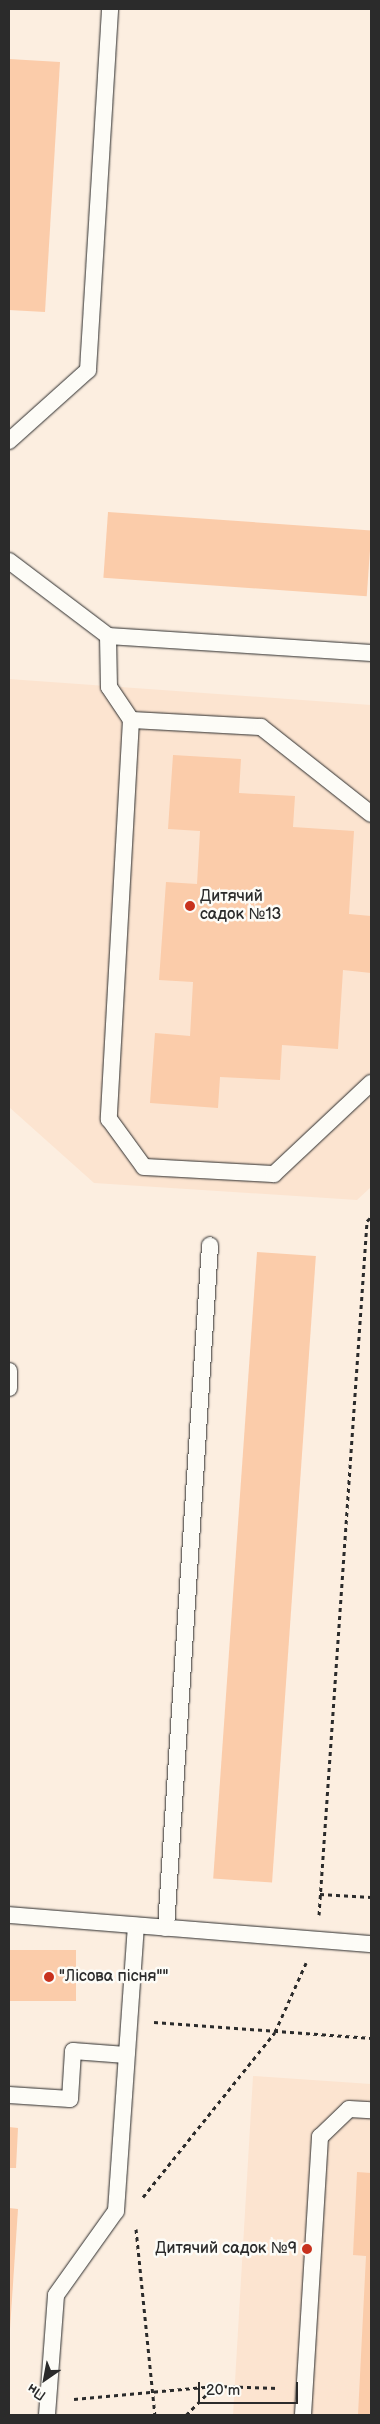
<!DOCTYPE html>
<html>
<head>
<meta charset="utf-8">
<style>
  body { margin:0 }
  #map { position:relative; width:380px; height:2424px; overflow:hidden; background:#fceee0; font-family:"Balsamiq Sans",sans-serif }
  div>[style] { position:absolute }
  .built>* { inset:0; background:#fce4d0 }
  .building>* { inset:0; background:#fbccaa; transform-origin:0 0 }
  .path>* { height:3px; margin-top:-1.5px; transform-origin:0; background:repeating-linear-gradient(90deg,#2b2b2b 0 4px,transparent 0 8px) }
  .roads { filter:drop-shadow(0 0 1px #2b2b2b) drop-shadow(0 0 1px #2b2b2b) }
  .lane>* { height:16px; margin:-8px; padding:0 8px; transform-origin:8px; border-radius:8px; background:#fdfcf7 }
  .dots>* { width:14px; height:14px; translate:-50% -50%; box-sizing:border-box; border:2px solid #fdfcf7; border-radius:50% }
  span { translate:-50% -50%; white-space:nowrap; text-align:center; line-height:1.15; -webkit-text-stroke:5px #fdfcf7; paint-order:stroke }
  .poi-label { font-size:16px; color:#2b2b2b }
  .left { translate:0 -50%; text-align:left }
  .right { translate:-100% -50%; text-align:right }
  .frame { position:absolute; inset:0; border:10px solid #2b2b2b; pointer-events:none }
  .north { position:absolute; left:20px; top:2354px; width:50px; height:50px; -webkit-text-stroke:4px #fdfcf7; paint-order:stroke; rotate:213deg; font-size:14px; font-weight:700; line-height:20px; text-align:center; color:#2b2b2b }
  .north::after { content:''; display:block; margin:auto; width:18px; height:22px; background:#2b2b2b; clip-path:polygon(50% 0,100% 100%,50% 72%,0 100%) }
  .scale { position:absolute; left:198px; top:2382px; width:100px; height:22px; box-sizing:border-box; border:2px solid #2b2b2b; border-top:0; padding-left:6px; font-size:15px; line-height:18px; white-space:nowrap; color:#2b2b2b; -webkit-text-stroke:4px #fdfcf7; paint-order:stroke }
</style>
</head>
<body>
<div id="map">
  <div class="built">
    <div style="clip-path:polygon(9px 679px,371px 705px,371px 1187px,357px 1200px,94px 1183px,9px 1107px)"></div>
    <div style="clip-path:polygon(253px 2076px,371px 2084px,371px 2415px,233px 2415px)"></div>
  </div>
  <div class="building">
    <div style="clip-path:polygon(9px 59px,60px 62px,45px 312px,9px 310px)"></div>
    <div style="left:108px;top:512px;width:264px;height:66px;rotate:4deg"></div>
    <div style="clip-path:polygon(173px 755px,241px 759px,239px 793px,295px 796px,293px 827px,354px 831px,349px 914px,371px 916px,371px 973px,343px 970px,338px 1049px,282px 1045px,280px 1080px,220px 1077px,218px 1108px,150px 1103px,155px 1033px,190px 1036px,193px 982px,159px 980px,166px 882px,197px 884px,200px 831px,168px 829px)"></div>
    <div style="left:257px;top:1252px;width:59px;height:628px;rotate:4deg"></div>
    <div style="left:9px;top:1950px;width:67px;height:51px"></div>
    <div style="clip-path:polygon(9px 2127px,18px 2128px,16px 2168px,9px 2168px)"></div>
    <div style="clip-path:polygon(357px 2172px,371px 2173px,371px 2415px,358px 2415px,366px 2256px,353px 2255px)"></div>
    <div style="clip-path:polygon(9px 2208px,18px 2209px,10px 2329px,9px 2329px)"></div>
  </div>
  <div class="path">
    <div style="left:320px;top:1894px;width:51px;rotate:3.4deg"></div>
    <div style="left:319px;top:1915px;width:696px;rotate:-86.04deg"></div>
    <div style="left:367px;top:1221px;width:6px;rotate:-45deg"></div>
    <div style="left:154px;top:2022px;width:218px;rotate:4.2deg"></div>
    <div style="left:143px;top:2197px;width:211px;rotate:-51.3deg"></div>
    <div style="left:275px;top:2032px;width:76px;rotate:-65.8deg"></div>
    <div style="left:136px;top:2229px;width:187px;rotate:84.2deg"></div>
    <div style="left:74px;top:2399px;width:142px;rotate:-5.3deg"></div>
    <div style="left:215px;top:2386px;width:64px;rotate:1.8deg"></div>
    <div style="left:186px;top:2415px;width:40px;rotate:-45deg"></div>
  </div>
  <div class="roads">
    <div class="lane">
      <div style="left:9px;top:441px;width:106px;rotate:-41.9deg"></div>
      <div style="left:88px;top:370px;width:362px;rotate:-86.5deg"></div>
      <div style="left:9px;top:561px;width:124px;rotate:37.1deg"></div>
      <div style="left:108px;top:636px;width:264px;rotate:3.7deg"></div>
      <div style="left:108px;top:636px;width:51px;rotate:88.9deg"></div>
      <div style="left:109px;top:687px;width:40px;rotate:56deg"></div>
      <div style="left:131px;top:720px;width:400px;rotate:93.2deg"></div>
      <div style="left:109px;top:1119px;width:59px;rotate:53.9deg"></div>
      <div style="left:144px;top:1167px;width:130px;rotate:3.1deg"></div>
      <div style="left:274px;top:1174px;width:133px;rotate:-43.2deg"></div>
      <div style="left:131px;top:720px;width:130px;rotate:3.1deg"></div>
      <div style="left:261px;top:727px;width:140px;rotate:38.3deg"></div>
      <div style="left:9px;top:1371px;width:17px;rotate:90deg"></div>
      <div style="left:9px;top:1915px;width:363px;rotate:4.6deg"></div>
      <div style="left:166px;top:1928px;width:684px;rotate:-86.31deg"></div>
      <div style="left:9px;top:2095px;width:61px;rotate:3.8deg"></div>
      <div style="left:70px;top:2099px;width:48px;rotate:-86.4deg"></div>
      <div style="left:73px;top:2051px;width:53px;rotate:4.3deg"></div>
      <div style="left:47px;top:2415px;width:120px;rotate:-85.7deg"></div>
      <div style="left:56px;top:2295px;width:103px;rotate:-54.5deg"></div>
      <div style="left:116px;top:2211px;width:286px;rotate:-86deg"></div>
      <div style="left:303px;top:2415px;width:279px;rotate:-86.5deg"></div>
      <div style="left:320px;top:2137px;width:40px;rotate:-44deg"></div>
      <div style="left:349px;top:2109px;width:22px;rotate:3deg"></div>
    </div>
  </div>
  <div class="dots">
    <div style="left:190px;top:906px;background:#c8321e"></div>
    <div style="left:49px;top:1977px;background:#c8321e"></div>
    <div style="left:307px;top:2249px;background:#c8321e"></div>
  </div>
  <div class="poi-label">
    <span class="left" style="left:200px;top:906px">Дитячий<br>садок №13</span>
    <span class="left" style="left:59px;top:1977px">"Лісова пісня""</span>
    <span class="right" style="left:297px;top:2249px">Дитячий садок №9</span>
  </div>
  <div class="frame"></div>
  <div class="north">Пн</div>
  <div class="scale">20 m</div>
</div>
</body>
</html>
